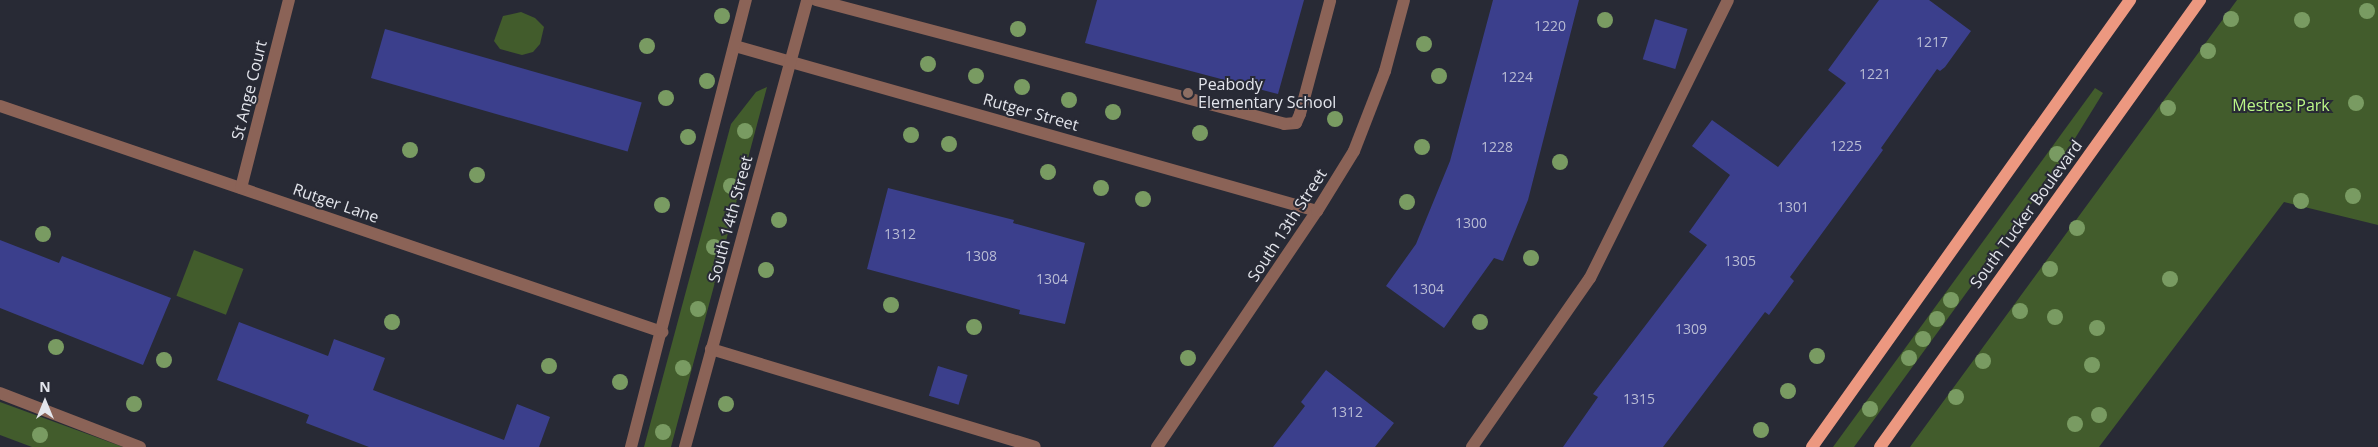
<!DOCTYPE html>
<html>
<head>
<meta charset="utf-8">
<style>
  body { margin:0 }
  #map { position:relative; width:2378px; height:447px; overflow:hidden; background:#282a35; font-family:"Open Sans",sans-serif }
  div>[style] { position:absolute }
  .green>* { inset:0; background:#425c2c; transform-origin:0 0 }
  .building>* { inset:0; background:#3b3f8c; transform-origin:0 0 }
  .lane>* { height:12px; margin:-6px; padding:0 6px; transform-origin:6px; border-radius:6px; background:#8b6357 }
  .street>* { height:12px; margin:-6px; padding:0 6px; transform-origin:6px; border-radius:6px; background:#8b6357 }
  .primary>* { height:12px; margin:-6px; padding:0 6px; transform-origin:6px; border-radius:6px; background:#ec9880 }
  .trees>* { width:16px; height:16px; margin:-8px; border-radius:50%; background:#799b62 }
  .dots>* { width:14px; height:14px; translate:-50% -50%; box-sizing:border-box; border:2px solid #282a35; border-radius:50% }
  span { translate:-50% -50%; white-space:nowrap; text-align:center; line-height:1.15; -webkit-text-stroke:4px #282a35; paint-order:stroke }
  .number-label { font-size:14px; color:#b9bcd4 }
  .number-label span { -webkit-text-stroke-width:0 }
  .poi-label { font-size:16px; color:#e3e5ec }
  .left { translate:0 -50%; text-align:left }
  .street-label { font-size:16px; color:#e3e5ec }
  .park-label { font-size:16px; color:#bbf787 }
  .north { position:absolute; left:20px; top:377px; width:50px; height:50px; -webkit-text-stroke:4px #282a35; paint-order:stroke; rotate:0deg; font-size:14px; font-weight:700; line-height:20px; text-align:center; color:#e3e5ec }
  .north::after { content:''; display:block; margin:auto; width:18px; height:22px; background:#e3e5ec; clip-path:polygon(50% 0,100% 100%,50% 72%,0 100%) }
</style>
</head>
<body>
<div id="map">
  <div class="green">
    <div style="clip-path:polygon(2237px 0,2378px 0,2378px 225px,2284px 202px,2099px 447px,1910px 447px)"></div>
    <div style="clip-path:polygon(521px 12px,535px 18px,544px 27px,540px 44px,533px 52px,522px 55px,500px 49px,494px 41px,503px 16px)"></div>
    <div style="clip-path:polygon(767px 87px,671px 447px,644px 447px,731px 124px,756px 92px)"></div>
    <div style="clip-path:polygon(2095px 88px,2103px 93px,2053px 174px,1854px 447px,1833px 447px)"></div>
    <div style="left:194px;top:250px;width:53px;height:49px;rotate:21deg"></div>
    <div style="clip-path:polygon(0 402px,123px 447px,32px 447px,0 435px)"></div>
  </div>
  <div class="building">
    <div style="clip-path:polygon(1097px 0,1304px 0,1278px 94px,1085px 43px)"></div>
    <div style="clip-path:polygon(1493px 0,1579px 0,1528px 200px,1503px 261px,1494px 258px,1444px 328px,1386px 286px,1416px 244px,1450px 161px)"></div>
    <div style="clip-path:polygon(1879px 0,1929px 0,1971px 31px,1945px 67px,1940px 71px,1937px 69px,1881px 148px,1883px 150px,1790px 277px,1794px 281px,1769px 315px,1765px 312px,1663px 447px,1563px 447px,1598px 397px,1593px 394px,1707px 245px,1689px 232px,1730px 175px,1692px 146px,1712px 120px,1778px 167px,1846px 83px,1828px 70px)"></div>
    <div style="left:1655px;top:19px;width:34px;height:42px;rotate:17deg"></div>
    <div style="left:385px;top:29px;width:267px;height:51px;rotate:16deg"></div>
    <div style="clip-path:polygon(888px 188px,1014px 220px,1013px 223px,1085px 243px,1065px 324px,1019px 314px,1020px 310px,867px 269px)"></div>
    <div style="clip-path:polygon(0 240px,59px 263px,62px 256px,171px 298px,143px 365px,0 308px)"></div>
    <div style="clip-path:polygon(239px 322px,328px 356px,334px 339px,385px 358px,373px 390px,504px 440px,517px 404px,550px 417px,539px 447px,369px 447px,306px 423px,309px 415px,217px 380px)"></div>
    <div style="left:938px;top:366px;width:31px;height:31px;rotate:17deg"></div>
    <div style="clip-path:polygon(1326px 370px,1394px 423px,1375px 447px,1273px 447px,1305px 406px,1301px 402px)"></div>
  </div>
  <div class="lane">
    <div style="left:816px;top:0;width:484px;rotate:14.8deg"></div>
    <div style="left:1284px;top:124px;width:12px;rotate:-5deg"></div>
    <div style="left:1296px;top:123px;width:10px;rotate:-66deg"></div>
    <div style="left:1300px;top:114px;width:117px;rotate:-75.1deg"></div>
    <div style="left:711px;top:349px;width:338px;rotate:16.8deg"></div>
    <div style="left:1472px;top:447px;width:206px;rotate:-55.1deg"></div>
    <div style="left:1590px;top:278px;width:310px;rotate:-63.6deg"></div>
  </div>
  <div class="street">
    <div style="left:735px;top:46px;width:605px;rotate:15.83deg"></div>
    <div style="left:0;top:106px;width:700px;rotate:18.85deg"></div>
    <div style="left:241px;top:188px;width:194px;rotate:-75.7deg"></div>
    <div style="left:0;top:393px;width:150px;rotate:21.1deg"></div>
    <div style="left:631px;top:447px;width:462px;rotate:-75.6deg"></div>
    <div style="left:685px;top:447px;width:463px;rotate:-74.7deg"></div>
    <div style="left:1157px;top:447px;width:285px;rotate:-55.9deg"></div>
    <div style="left:1317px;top:211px;width:70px;rotate:-58.3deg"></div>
    <div style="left:1354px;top:151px;width:86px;rotate:-68.8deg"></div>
    <div style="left:1385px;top:71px;width:73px;rotate:-75deg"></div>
  </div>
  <div class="primary">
    <div style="left:1812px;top:447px;width:549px;rotate:-54.57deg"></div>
    <div style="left:1880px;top:447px;width:550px;rotate:-54.4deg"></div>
  </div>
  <div class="trees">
    <div style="left:2367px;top:11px"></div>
    <div style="left:722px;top:16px"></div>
    <div style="left:2231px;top:19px"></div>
    <div style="left:1605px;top:20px"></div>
    <div style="left:2302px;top:20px"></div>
    <div style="left:1018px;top:29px"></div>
    <div style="left:1424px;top:44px"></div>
    <div style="left:647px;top:46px"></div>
    <div style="left:2208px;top:51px"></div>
    <div style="left:928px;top:64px"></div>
    <div style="left:976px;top:76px"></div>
    <div style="left:1439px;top:76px"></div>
    <div style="left:707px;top:81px"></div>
    <div style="left:1022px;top:87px"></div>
    <div style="left:666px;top:98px"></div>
    <div style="left:1069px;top:100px"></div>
    <div style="left:2356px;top:103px"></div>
    <div style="left:2168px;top:108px"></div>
    <div style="left:1113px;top:112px"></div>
    <div style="left:1335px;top:119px"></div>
    <div style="left:745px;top:131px"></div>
    <div style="left:1200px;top:133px"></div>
    <div style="left:911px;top:135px"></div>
    <div style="left:688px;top:137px"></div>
    <div style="left:949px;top:144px"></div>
    <div style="left:1422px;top:147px"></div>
    <div style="left:410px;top:150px"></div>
    <div style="left:2057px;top:154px"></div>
    <div style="left:1560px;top:162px"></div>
    <div style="left:1048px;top:172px"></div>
    <div style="left:477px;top:175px"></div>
    <div style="left:731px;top:186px"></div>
    <div style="left:1101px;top:188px"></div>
    <div style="left:2353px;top:196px"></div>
    <div style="left:1143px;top:199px"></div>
    <div style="left:2301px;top:201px"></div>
    <div style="left:1407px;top:202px"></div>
    <div style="left:662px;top:205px"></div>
    <div style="left:779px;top:220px"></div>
    <div style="left:2077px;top:228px"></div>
    <div style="left:43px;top:234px"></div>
    <div style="left:714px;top:247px"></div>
    <div style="left:1531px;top:258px"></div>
    <div style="left:2050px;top:269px"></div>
    <div style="left:766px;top:270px"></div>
    <div style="left:2170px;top:279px"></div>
    <div style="left:1951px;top:300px"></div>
    <div style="left:891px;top:305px"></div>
    <div style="left:698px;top:309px"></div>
    <div style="left:2020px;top:311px"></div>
    <div style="left:2055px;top:317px"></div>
    <div style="left:1937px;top:319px"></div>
    <div style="left:392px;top:322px"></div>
    <div style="left:1480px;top:322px"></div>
    <div style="left:974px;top:327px"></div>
    <div style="left:2097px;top:328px"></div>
    <div style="left:1923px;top:339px"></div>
    <div style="left:56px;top:347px"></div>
    <div style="left:1817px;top:356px"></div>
    <div style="left:1188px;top:358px"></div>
    <div style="left:1909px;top:358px"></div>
    <div style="left:164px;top:360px"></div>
    <div style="left:1983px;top:361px"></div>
    <div style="left:2092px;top:365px"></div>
    <div style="left:549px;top:366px"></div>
    <div style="left:683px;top:368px"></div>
    <div style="left:620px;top:382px"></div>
    <div style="left:1788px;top:391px"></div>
    <div style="left:1956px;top:397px"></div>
    <div style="left:134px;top:404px"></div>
    <div style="left:726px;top:404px"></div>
    <div style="left:1870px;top:409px"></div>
    <div style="left:2099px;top:415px"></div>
    <div style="left:2075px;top:424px"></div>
    <div style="left:1761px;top:430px"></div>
    <div style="left:663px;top:432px"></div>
    <div style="left:40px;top:435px"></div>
  </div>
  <div class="dots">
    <div style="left:1188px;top:93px;background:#8d6e63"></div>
  </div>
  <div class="number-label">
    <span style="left:1550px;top:26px">1220</span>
    <span style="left:1932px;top:42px">1217</span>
    <span style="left:1875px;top:74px">1221</span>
    <span style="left:1517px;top:77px">1224</span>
    <span style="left:1846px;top:146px">1225</span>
    <span style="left:1497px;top:147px">1228</span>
    <span style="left:1793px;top:207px">1301</span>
    <span style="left:1471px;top:223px">1300</span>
    <span style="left:900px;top:234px">1312</span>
    <span style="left:981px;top:256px">1308</span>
    <span style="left:1740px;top:261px">1305</span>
    <span style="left:1052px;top:279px">1304</span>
    <span style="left:1428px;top:289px">1304</span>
    <span style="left:1691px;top:329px">1309</span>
    <span style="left:1639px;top:399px">1315</span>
    <span style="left:1347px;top:412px">1312</span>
  </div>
  <div class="poi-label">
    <span class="left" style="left:1198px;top:93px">Peabody<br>Elementary School</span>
  </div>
  <div class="street-label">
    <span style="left:249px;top:90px;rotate:-76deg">St Ange Court</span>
    <span style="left:1031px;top:112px;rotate:16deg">Rutger Street</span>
    <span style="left:336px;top:203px;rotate:19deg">Rutger Lane</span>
    <span style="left:2026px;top:214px;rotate:-54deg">South Tucker Boulevard</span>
    <span style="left:730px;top:219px;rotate:-75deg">South 14th Street</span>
    <span style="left:1287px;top:225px;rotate:-57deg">South 13th Street</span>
  </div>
  <div class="park-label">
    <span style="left:2281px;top:105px">Mestres Park</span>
  </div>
  <div class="north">N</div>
</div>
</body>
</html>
